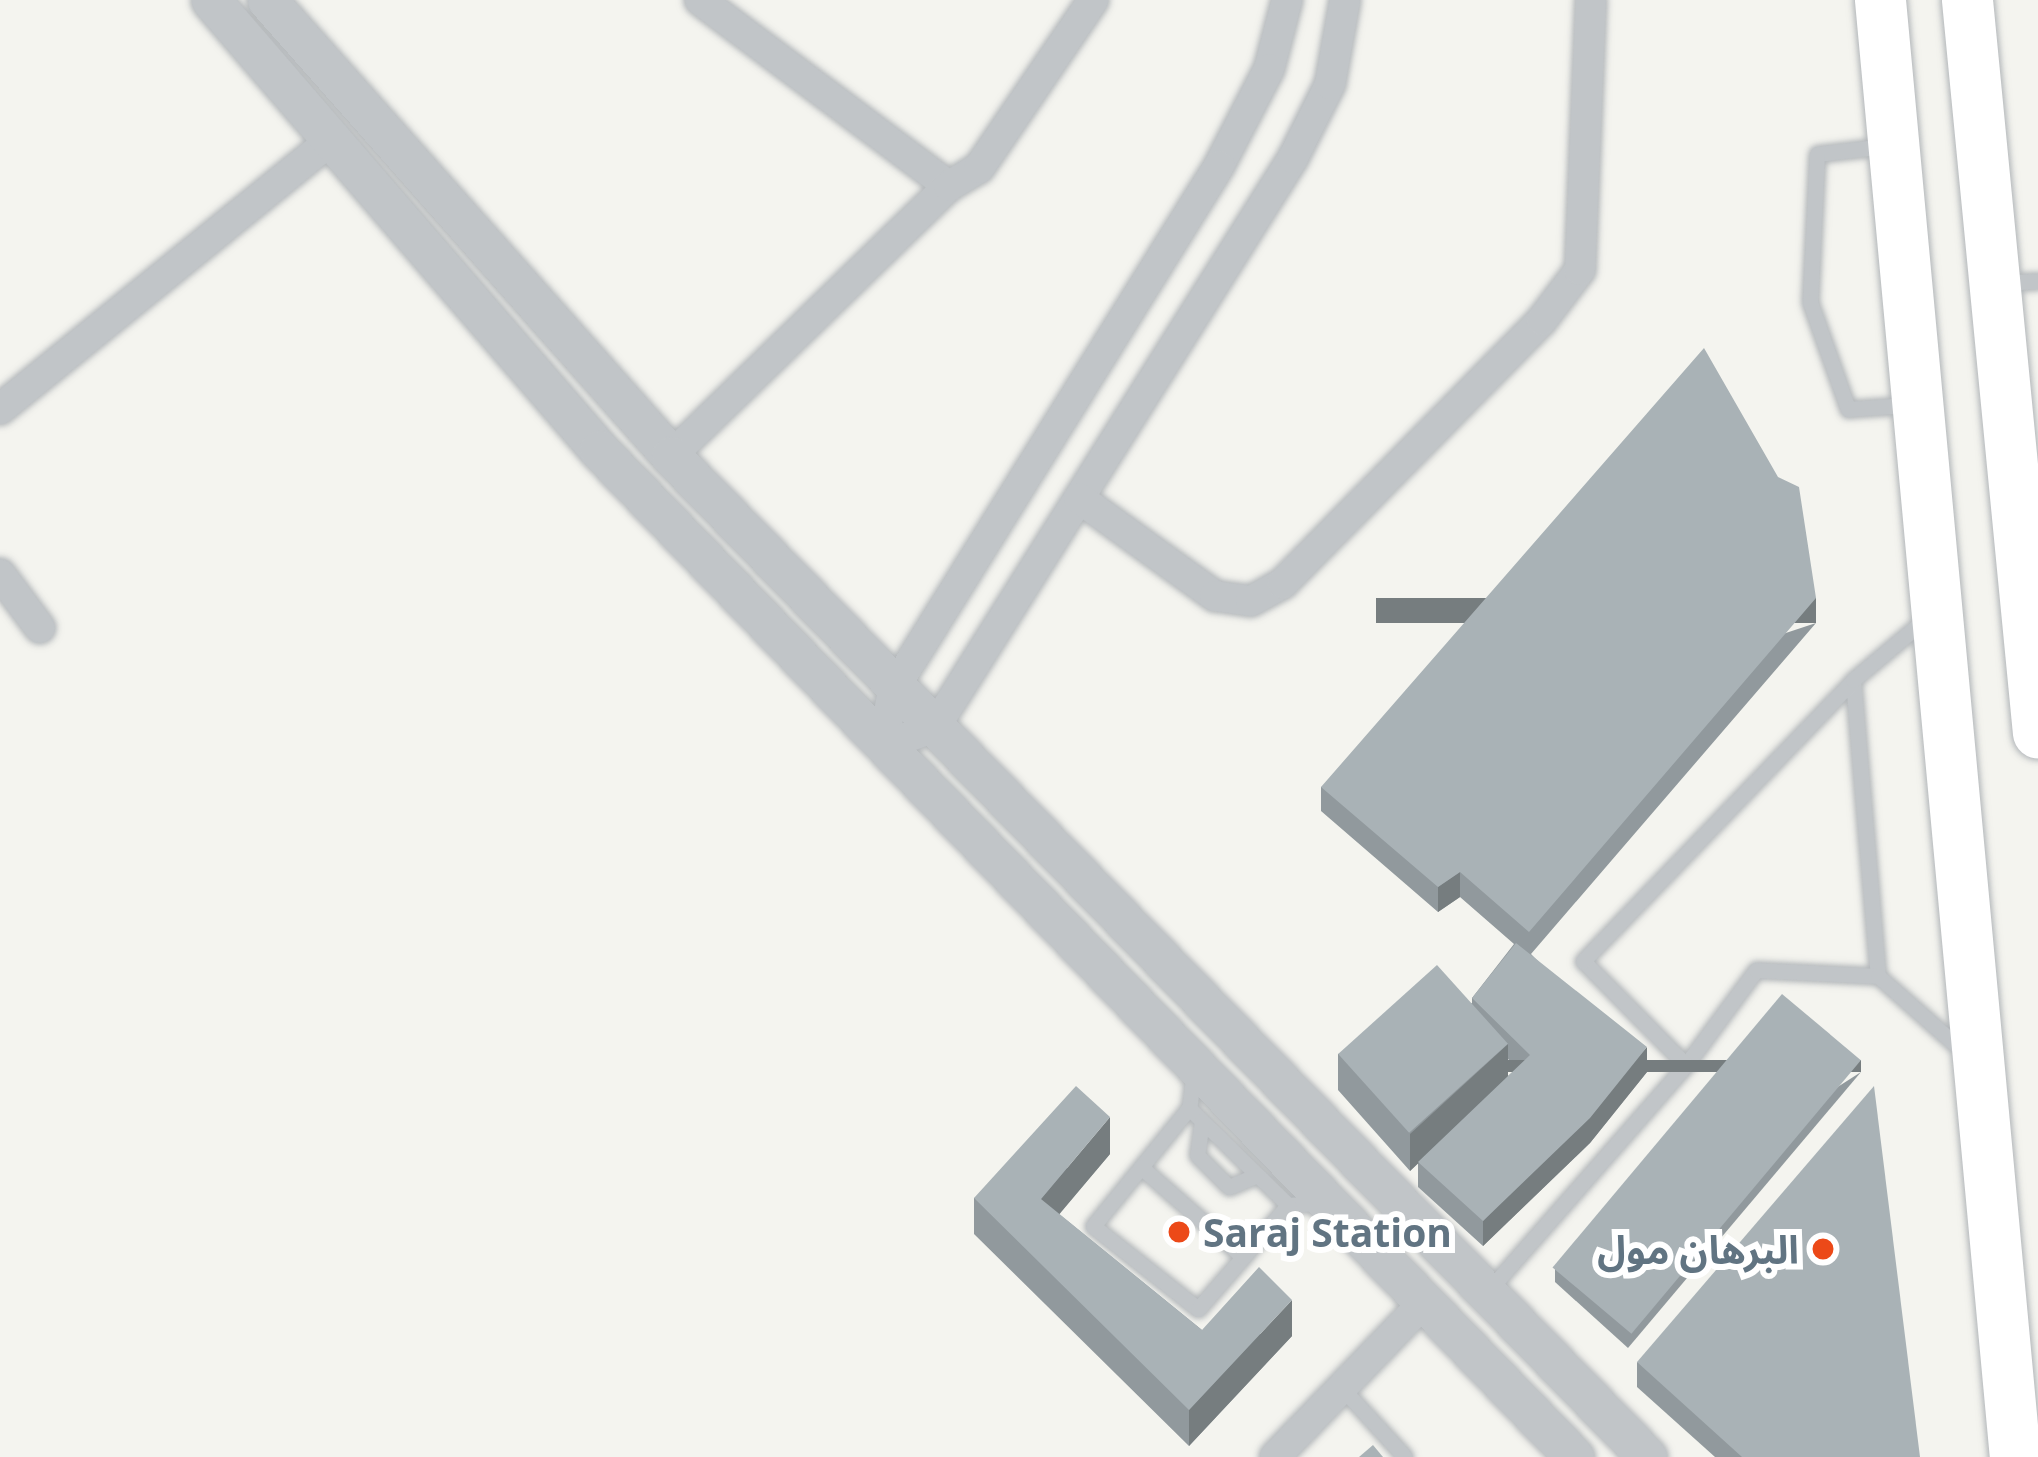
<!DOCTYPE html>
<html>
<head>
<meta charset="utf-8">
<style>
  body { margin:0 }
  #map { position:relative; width:2038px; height:1457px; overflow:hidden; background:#f4f4ef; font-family:"Open Sans","Noto Sans Arabic",sans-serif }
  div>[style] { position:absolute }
  .roads { filter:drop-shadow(0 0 3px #b3b7ba) drop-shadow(0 0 3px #b3b7ba) }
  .service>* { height:15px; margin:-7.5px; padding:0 7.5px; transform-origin:7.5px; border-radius:7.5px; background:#c1c5c8 }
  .minor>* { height:30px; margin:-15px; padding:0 15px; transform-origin:15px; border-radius:15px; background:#c1c5c8 }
  .tertiary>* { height:39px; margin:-19.5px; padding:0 19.5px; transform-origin:19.5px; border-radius:19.5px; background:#c1c5c8 }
  .trunk>* { height:51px; margin:-25.5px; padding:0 25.5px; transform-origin:25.5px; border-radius:25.5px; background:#fff }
  .wall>* { inset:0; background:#91999d }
  .shaded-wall>* { inset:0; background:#767d7f; transform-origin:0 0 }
  .building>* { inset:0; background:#a9b2b6; transform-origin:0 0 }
  .dots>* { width:33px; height:33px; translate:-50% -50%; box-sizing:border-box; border:6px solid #fff; border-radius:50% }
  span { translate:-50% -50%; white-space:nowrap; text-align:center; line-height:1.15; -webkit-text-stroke:12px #fff; paint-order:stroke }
  .poi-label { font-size:39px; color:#617482; font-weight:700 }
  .left { translate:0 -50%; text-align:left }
  .right { translate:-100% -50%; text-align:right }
</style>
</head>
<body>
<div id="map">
  <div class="roads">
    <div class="service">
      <div style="left:1885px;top:146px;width:68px;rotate:173.3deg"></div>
      <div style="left:1817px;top:154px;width:148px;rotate:92.7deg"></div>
      <div style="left:1810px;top:302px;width:114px;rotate:70.4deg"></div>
      <div style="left:1848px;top:409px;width:60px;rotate:-3.8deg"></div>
      <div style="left:1999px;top:283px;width:39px;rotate:-3deg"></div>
      <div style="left:1853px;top:680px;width:297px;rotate:85.2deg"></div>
      <div style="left:1686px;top:1065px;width:118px;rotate:-53.6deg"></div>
      <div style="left:1756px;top:970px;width:122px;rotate:2.8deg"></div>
      <div style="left:1878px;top:976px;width:116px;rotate:41.5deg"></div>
      <div style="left:1194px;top:1070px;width:38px;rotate:97deg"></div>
      <div style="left:1189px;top:1108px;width:152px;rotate:129.1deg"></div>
      <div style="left:1093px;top:1226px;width:134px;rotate:38.3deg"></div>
      <div style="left:1198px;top:1309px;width:138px;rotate:-49.1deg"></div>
      <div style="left:1288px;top:1205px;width:30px;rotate:-4deg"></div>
      <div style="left:1189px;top:1108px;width:139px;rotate:44.4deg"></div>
      <div style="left:1202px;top:1121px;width:34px;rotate:98deg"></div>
      <div style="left:1197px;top:1155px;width:45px;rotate:45deg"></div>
      <div style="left:1229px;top:1187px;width:30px;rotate:-23deg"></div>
      <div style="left:1141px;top:1167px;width:136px;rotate:41.4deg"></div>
      <div style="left:1488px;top:1291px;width:300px;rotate:-48.8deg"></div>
      <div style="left:1686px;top:1065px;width:146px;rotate:-134.7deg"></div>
      <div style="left:1583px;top:961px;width:390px;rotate:-46.1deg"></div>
      <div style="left:1853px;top:680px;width:99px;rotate:-40.1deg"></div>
      <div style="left:1342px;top:1388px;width:93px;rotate:47.6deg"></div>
    </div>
    <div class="minor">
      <div style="left:700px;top:0;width:311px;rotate:36.8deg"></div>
      <div style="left:1287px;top:0;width:71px;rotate:104.6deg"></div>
      <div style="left:1269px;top:69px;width:109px;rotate:117.3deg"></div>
      <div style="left:1219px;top:166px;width:617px;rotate:121.89deg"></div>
      <div style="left:893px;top:690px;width:57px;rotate:100.1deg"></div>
      <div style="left:883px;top:746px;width:55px;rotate:-20.1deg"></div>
      <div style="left:935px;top:727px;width:672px;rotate:-57.82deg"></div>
      <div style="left:1293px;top:158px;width:83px;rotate:-63.4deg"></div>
      <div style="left:1330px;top:84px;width:85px;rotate:-79.9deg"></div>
      <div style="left:0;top:409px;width:424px;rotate:-39.1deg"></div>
      <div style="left:671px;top:456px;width:388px;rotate:-44.2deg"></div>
      <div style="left:949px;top:186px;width:35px;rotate:-31deg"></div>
      <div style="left:979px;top:168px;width:203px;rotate:-55.8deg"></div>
      <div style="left:1079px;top:498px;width:168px;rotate:35.8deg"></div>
      <div style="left:1215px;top:596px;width:36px;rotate:8deg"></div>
      <div style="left:1251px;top:601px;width:37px;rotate:-29deg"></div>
      <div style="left:1283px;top:583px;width:369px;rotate:-45.4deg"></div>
      <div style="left:1542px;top:320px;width:63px;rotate:-52.8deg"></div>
      <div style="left:1580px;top:270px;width:270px;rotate:-87.7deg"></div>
      <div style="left:0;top:574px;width:67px;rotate:53.5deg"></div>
      <div style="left:1275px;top:1457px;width:214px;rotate:-46.1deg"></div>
    </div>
    <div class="tertiary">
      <div style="left:211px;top:0;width:594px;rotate:49.23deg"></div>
      <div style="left:599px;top:450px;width:1402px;rotate:45.92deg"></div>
      <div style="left:267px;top:0;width:609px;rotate:48.46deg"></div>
      <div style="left:671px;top:456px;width:1398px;rotate:45.72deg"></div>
    </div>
    <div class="trunk">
      <div style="left:1880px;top:0;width:1463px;rotate:84.71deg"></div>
      <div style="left:1967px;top:0;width:736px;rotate:84.47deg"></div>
    </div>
  </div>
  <div class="wall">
    <div style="clip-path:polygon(evenodd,1816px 623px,1531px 954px,1647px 1072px,1590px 1143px,1483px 1246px,1418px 1187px,1418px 1163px,1410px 1171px,1338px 1090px,1338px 1054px,1472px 1003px,1472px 998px,1514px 944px,1460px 897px,1438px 912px,1321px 811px,1321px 787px,1816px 623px,1508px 1059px,1517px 1068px,1508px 1076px,1508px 1059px)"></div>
    <div style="clip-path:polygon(1861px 1072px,1628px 1348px,1555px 1282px,1555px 1269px)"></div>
    <div style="clip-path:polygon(1110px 1154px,1059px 1214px,1202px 1330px,1292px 1336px,1189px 1446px,974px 1234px,974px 1198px)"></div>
    <div style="clip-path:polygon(1637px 1362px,1920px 1457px,1715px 1457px,1637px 1387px)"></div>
  </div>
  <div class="shaded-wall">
    <div style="left:1816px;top:598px;width:25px;height:440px;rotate:90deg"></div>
    <div style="clip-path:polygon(1460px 872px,1460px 897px,1438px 912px,1438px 887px)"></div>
    <div style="clip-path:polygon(1508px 1044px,1508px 1080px,1410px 1171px,1410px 1134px)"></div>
    <div style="clip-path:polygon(1647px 1047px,1647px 1072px,1590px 1143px,1483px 1246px,1483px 1221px)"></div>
    <div style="left:1861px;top:1060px;width:12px;height:360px;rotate:90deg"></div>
    <div style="clip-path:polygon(1110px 1117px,1110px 1154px,1041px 1236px,1041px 1199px)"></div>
    <div style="clip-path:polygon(1292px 1300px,1292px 1336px,1189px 1446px,1189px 1410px)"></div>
  </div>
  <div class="building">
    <div style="clip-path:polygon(1704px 348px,1778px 477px,1799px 487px,1816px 598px,1529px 932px,1460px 872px,1438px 887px,1321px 787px)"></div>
    <div style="clip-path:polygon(1516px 943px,1647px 1047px,1590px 1118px,1483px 1221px,1418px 1162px,1530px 1055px,1472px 998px)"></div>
    <div style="left:1437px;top:965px;width:106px;height:133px;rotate:48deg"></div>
    <div style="left:1782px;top:994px;width:103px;height:357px;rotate:40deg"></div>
    <div style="clip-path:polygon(1076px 1086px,1110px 1117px,1041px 1199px,1202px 1330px,1259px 1267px,1292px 1300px,1189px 1410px,974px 1198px)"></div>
    <div style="clip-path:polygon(1874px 1086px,1920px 1457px,1742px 1457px,1637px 1362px)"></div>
    <div style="clip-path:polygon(1373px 1445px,1383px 1457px,1359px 1457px)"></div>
  </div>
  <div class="dots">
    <div style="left:1179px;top:1232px;background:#ec4918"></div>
    <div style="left:1823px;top:1249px;background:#ec4918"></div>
  </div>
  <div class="poi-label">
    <span class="left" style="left:1203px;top:1232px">Saraj Station</span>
    <span class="right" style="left:1799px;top:1249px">البرهان مول</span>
  </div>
</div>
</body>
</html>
